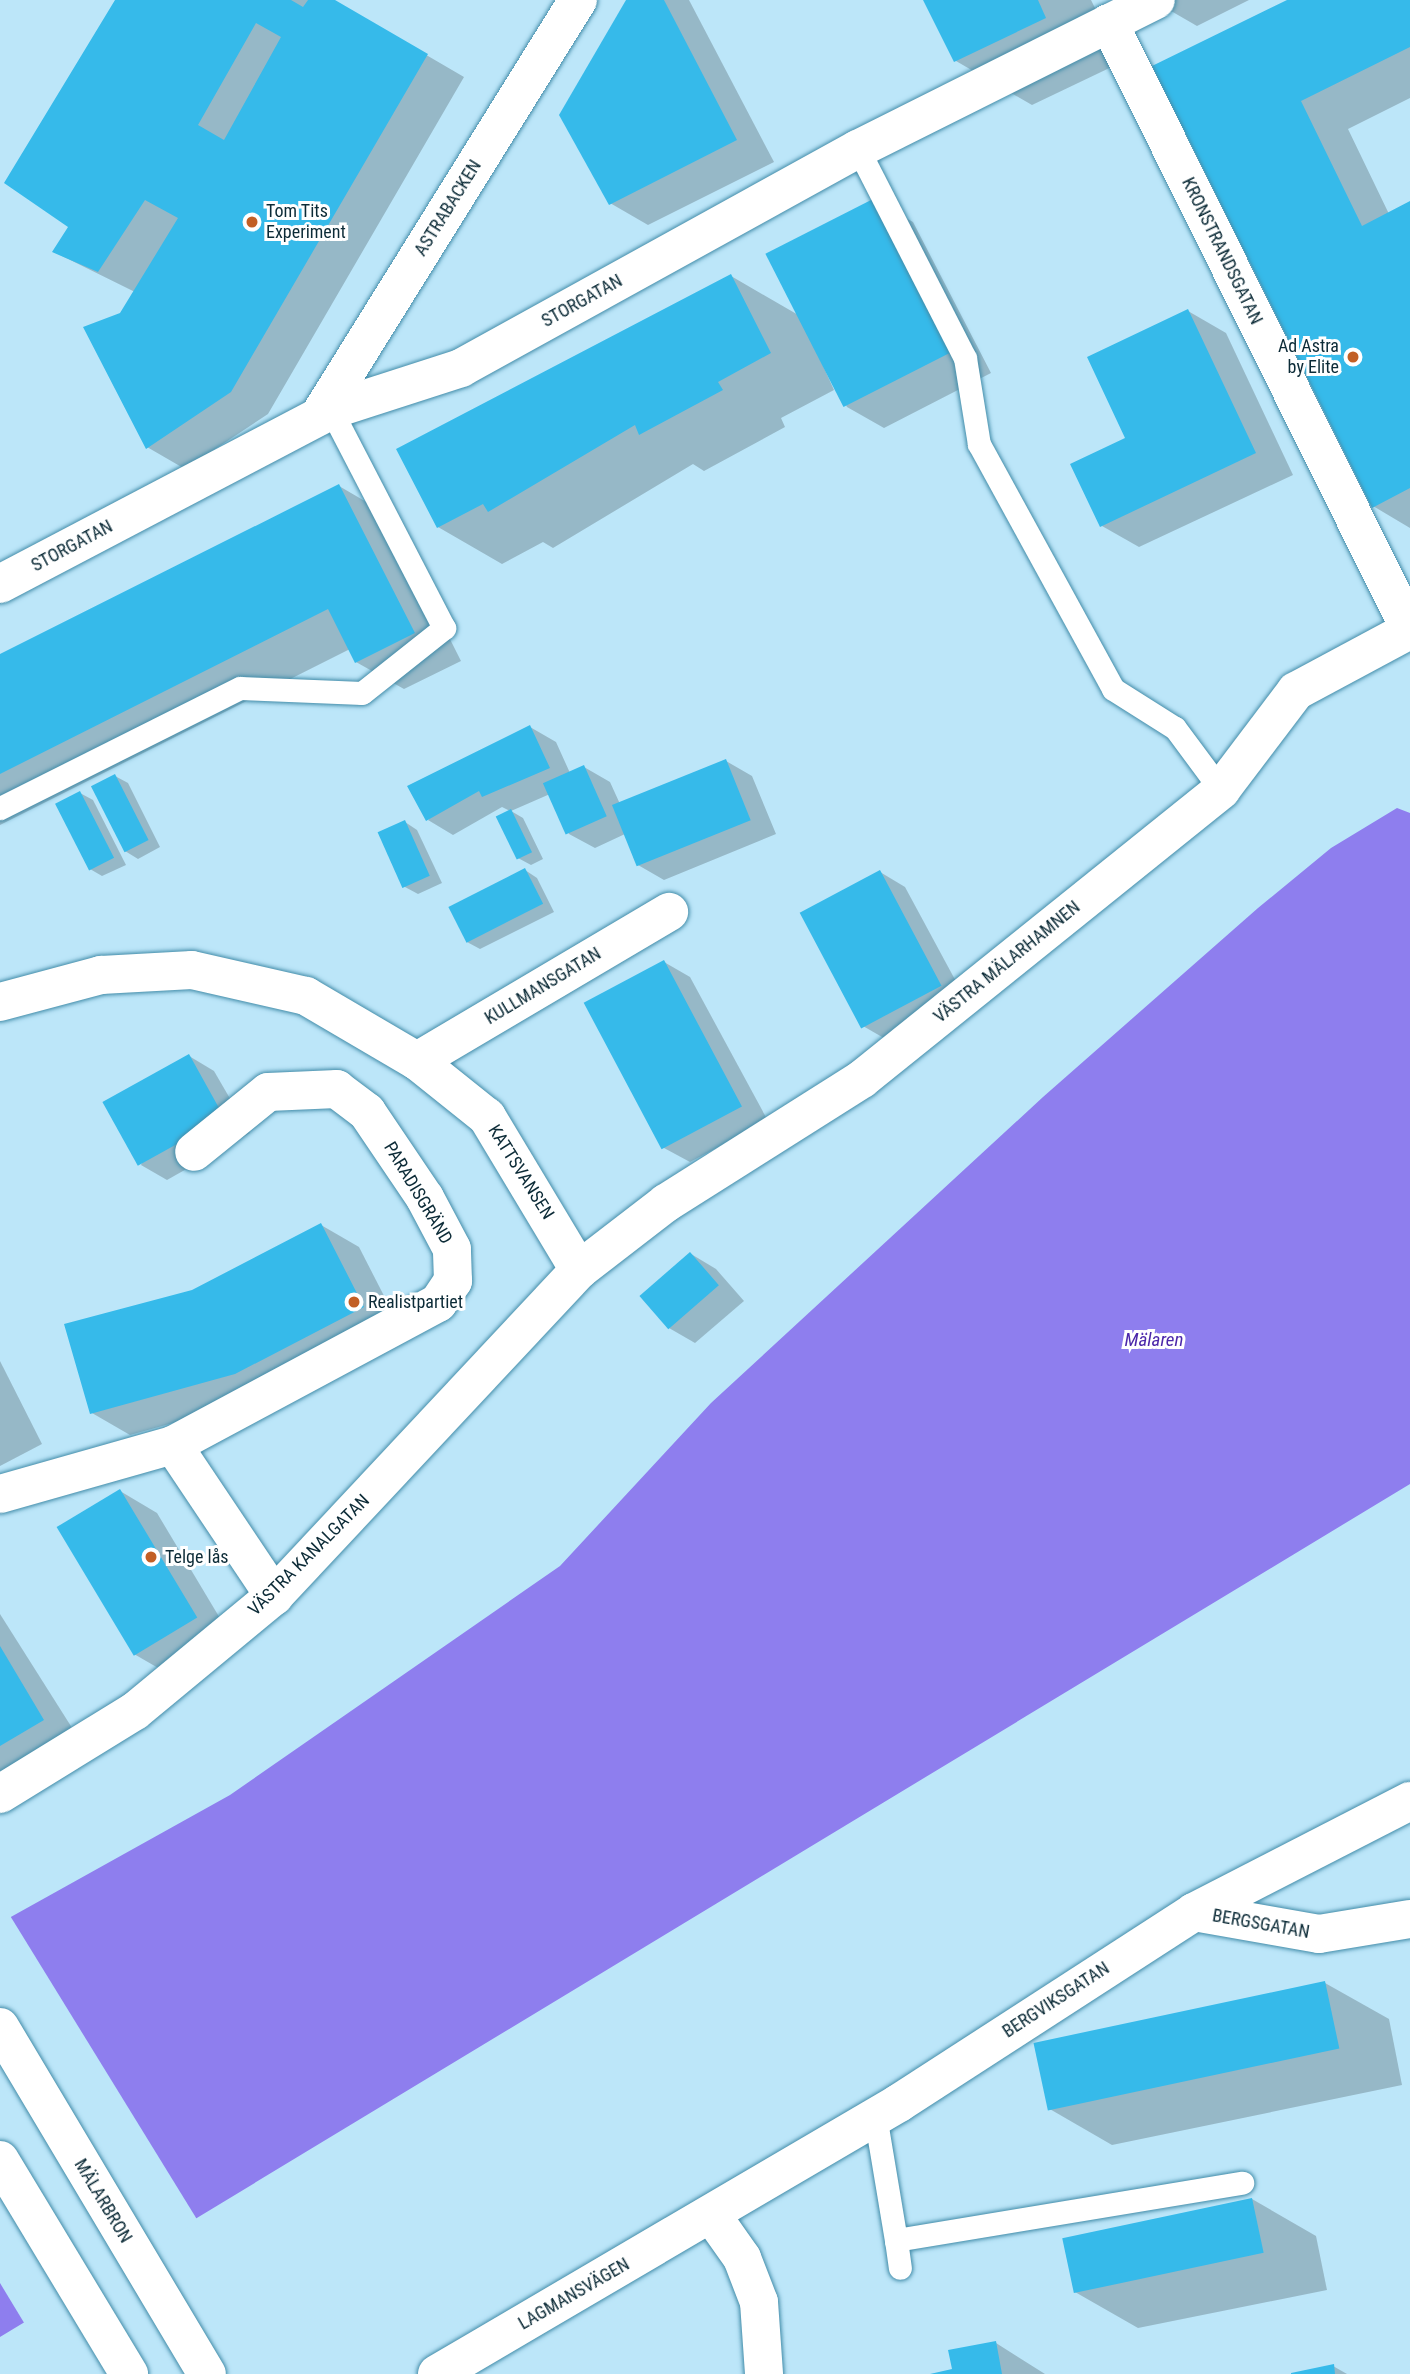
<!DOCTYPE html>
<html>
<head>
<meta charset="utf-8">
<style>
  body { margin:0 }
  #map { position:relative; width:1410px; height:2374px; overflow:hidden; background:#bce6f9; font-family:"Roboto Condensed",sans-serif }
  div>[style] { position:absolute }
  .water>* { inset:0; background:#8e7eee }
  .pier>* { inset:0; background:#bce6f9 }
  .shadow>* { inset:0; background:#0003 }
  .building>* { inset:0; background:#36baea; transform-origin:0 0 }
  .roads { filter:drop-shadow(0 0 2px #428ca9) drop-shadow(0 0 2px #428ca9) }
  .service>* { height:23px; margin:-11.5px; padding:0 11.5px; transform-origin:11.5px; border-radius:11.5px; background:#fff }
  .minor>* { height:38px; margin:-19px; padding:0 19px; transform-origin:19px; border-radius:19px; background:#fff }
  .tertiary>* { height:38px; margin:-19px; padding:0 19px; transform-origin:19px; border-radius:19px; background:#fff }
  .secondary>* { height:38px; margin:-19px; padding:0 19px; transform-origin:19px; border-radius:19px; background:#fff }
  .dots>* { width:19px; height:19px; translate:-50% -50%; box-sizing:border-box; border:4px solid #fff; border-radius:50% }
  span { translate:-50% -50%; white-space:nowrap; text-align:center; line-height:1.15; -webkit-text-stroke:6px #fff; paint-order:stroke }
  .street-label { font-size:18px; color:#0c2b37 }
  .poi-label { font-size:18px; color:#0c2b37 }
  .left { translate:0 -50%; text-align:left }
  .right { translate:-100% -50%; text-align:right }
  .water-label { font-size:19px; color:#4c28aa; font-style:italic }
</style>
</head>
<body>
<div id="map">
  <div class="water">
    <div style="clip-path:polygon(1397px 808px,1410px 813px,1410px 1484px,0 2337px,0 1923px,230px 1795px,560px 1566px,711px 1403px,1043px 1097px,1258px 908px,1331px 848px)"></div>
  </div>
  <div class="pier">
    <div style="clip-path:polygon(9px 1914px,198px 2221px,26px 2326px,0 2283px,0 1919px)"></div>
  </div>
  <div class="shadow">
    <div style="clip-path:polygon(117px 0,332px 0,464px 77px,268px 414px,185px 469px,147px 447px,121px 314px,135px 292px,54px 252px,71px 226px)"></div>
    <div style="clip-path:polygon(628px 0,689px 0,774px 162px,648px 225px,610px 203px)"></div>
    <div style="clip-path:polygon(925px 0,1091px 0,1122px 62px,1032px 105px,956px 61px)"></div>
    <div style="clip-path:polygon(1152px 0,1249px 0,1197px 26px)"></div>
    <div style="clip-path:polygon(1291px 0,1410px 0,1410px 98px,1348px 129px,1389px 214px,1410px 203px,1410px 528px,1373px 506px,1154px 67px)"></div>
    <div style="clip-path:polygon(875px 200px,913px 222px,991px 373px,884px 428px,847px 407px,806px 328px,834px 390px,781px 418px,785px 427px,704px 471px,693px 464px,553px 548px,543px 542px,502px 564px,438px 527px,731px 276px,800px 316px)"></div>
    <div style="clip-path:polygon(1188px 311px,1226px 333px,1293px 475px,1139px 547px,1102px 526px,1127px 439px)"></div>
    <div style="clip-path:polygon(339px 486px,387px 514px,461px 661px,404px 689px,356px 662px,350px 649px,0 825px,0 656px)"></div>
    <div style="clip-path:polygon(530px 727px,556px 742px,570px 773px,584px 767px,610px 782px,620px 804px,726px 761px,752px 776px,776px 834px,664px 880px,638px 865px,625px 834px,595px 848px,569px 834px,550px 794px,511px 811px,523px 818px,543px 859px,531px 865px,518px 858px,510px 811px,502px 807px,453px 835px,428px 820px)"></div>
    <div style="clip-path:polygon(115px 776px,128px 783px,160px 847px,138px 859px,125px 851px)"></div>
    <div style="clip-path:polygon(80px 793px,93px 800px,126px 865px,102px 876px,90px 869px)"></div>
    <div style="clip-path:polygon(405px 822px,417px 830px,442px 883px,418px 894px,405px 887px)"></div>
    <div style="clip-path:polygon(525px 870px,537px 878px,554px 912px,480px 949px,467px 942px)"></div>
    <div style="clip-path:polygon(880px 872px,905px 887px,966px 1000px,889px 1041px,863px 1026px)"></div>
    <div style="clip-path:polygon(664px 962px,690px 977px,768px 1121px,690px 1162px,664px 1148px)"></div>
    <div style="clip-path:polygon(189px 1056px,214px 1071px,250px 1133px,167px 1180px,141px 1165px)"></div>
    <div style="clip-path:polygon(321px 1225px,359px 1247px,401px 1329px,273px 1395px,130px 1435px,92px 1413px,193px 1292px)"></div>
    <div style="clip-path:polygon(691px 1254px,716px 1269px,744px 1301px,695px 1343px,669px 1328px,642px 1296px)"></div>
    <div style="clip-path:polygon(0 1361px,42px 1444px,0 1466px)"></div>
    <div style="clip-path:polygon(120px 1491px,157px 1513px,233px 1640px,172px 1676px,134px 1654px)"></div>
    <div style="clip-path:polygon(0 1614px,81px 1742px,0 1772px)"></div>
    <div style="clip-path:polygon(1325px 1983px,1389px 2019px,1402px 2085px,1112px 2145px,1048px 2108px)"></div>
    <div style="clip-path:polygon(1252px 2199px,1316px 2236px,1327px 2290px,1138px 2328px,1075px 2292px)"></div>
    <div style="clip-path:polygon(996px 2343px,1045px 2374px,932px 2374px,954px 2370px)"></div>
    <div style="clip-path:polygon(1333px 2366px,1347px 2374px,1294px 2374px)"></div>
  </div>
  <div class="building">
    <div style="clip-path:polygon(evenodd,115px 0,291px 0,303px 7px,308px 0,335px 0,428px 54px,231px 392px,146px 449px,83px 327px,120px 313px,178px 218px,145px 200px,98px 272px,52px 252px,68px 227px,4px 183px,115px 0,256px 23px,281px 37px,224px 140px,198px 125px,256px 23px)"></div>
    <div style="clip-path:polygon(626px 0,664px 0,737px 140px,609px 205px,559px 115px)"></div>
    <div style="clip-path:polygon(923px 0,1038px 0,1046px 18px,954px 62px)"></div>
    <div style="clip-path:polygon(1287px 0,1410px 0,1410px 47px,1301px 101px,1362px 226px,1410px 201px,1410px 488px,1372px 508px,1152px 66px)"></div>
    <div style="left:875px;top:198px;width:172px;height:123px;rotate:63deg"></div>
    <div style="clip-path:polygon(731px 274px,771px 353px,718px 382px,723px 390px,639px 435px,635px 425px,488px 512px,483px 504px,437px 528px,396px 449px)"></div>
    <div style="clip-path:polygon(1188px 309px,1256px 453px,1100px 527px,1070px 464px,1125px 438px,1087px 357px)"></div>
    <div style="clip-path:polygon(339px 484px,415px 633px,355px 663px,328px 609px,0 774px,0 654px)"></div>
    <div style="clip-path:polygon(530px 725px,550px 768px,482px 797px,479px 791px,426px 821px,407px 786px)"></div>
    <div style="left:726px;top:759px;width:66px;height:123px;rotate:68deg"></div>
    <div style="left:584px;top:765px;width:56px;height:45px;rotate:66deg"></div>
    <div style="left:115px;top:774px;width:74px;height:27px;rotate:63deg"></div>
    <div style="left:80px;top:791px;width:75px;height:28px;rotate:63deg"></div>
    <div style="left:511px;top:809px;width:48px;height:17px;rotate:64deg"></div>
    <div style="left:405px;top:820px;width:61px;height:30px;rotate:66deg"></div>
    <div style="left:525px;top:868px;width:40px;height:86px;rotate:63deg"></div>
    <div style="left:880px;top:870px;width:131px;height:91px;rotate:62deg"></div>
    <div style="left:664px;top:960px;width:166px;height:91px;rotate:62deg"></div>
    <div style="left:189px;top:1054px;width:73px;height:99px;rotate:61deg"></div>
    <div style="clip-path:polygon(321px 1223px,364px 1307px,235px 1374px,90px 1414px,64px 1324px,192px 1290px)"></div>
    <div style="left:690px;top:1252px;width:44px;height:67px;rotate:49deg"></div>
    <div style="left:120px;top:1489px;width:150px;height:74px;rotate:59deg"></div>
    <div style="clip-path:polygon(0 1646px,44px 1720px,0 1746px)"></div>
    <div style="left:1325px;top:1981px;width:69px;height:298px;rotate:78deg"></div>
    <div style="left:1252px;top:2198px;width:56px;height:194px;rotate:78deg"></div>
    <div style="clip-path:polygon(996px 2341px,1002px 2374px,930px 2374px,952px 2369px,948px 2350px)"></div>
    <div style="clip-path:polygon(1334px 2364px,1335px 2374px,1291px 2374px,1291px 2373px)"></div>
  </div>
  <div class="roads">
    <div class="service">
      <div style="left:858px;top:149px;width:235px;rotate:62.9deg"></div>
      <div style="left:965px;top:358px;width:87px;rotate:80.8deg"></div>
      <div style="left:979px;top:444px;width:279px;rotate:61.3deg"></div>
      <div style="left:1113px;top:689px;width:73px;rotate:32.2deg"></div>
      <div style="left:1175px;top:728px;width:77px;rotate:53.4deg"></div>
      <div style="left:0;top:808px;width:268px;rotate:-26.6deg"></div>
      <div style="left:240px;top:688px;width:122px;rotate:2.3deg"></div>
      <div style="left:362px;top:693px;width:105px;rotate:-38.4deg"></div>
      <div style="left:444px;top:628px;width:246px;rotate:-117.4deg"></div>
      <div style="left:875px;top:2115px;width:127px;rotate:80.5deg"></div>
      <div style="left:896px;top:2240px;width:351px;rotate:-9.4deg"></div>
      <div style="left:896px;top:2240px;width:28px;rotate:82deg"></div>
    </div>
    <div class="minor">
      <div style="left:1109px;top:23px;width:678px;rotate:63.62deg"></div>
      <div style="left:319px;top:416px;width:490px;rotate:-58.1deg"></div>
      <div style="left:579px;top:1270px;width:179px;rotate:-121deg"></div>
      <div style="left:487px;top:1117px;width:90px;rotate:-141.3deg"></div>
      <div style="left:417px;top:1061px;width:293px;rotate:-30.6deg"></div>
      <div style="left:173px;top:1445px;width:301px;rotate:-28.2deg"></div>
      <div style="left:438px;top:1303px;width:27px;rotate:-56deg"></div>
      <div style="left:453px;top:1281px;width:32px;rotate:-92deg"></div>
      <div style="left:452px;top:1249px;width:58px;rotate:-117.9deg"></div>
      <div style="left:425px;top:1198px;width:104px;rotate:-124deg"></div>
      <div style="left:367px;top:1112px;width:38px;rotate:-143deg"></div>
      <div style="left:337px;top:1089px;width:69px;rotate:177.5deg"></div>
      <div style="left:268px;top:1092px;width:95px;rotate:141deg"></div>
      <div style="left:0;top:1494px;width:180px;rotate:-15.8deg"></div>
      <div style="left:173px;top:1445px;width:182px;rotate:56.2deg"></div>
      <div style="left:0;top:1794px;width:158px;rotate:-31.6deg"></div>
      <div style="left:135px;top:1711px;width:180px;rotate:-39.6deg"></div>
      <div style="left:274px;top:1596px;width:446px;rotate:-46.9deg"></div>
      <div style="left:579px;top:1270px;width:110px;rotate:-37.6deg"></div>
      <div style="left:666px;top:1203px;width:232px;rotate:-32.3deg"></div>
      <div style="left:862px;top:1079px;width:461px;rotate:-38.8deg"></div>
      <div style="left:1221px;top:790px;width:124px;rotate:-52.9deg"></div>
      <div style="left:1296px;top:691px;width:129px;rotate:-28.2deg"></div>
      <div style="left:1194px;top:1912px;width:127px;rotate:10deg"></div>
      <div style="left:1319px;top:1934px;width:92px;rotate:-9.4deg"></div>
      <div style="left:711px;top:2214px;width:54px;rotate:54.8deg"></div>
      <div style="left:742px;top:2258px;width:47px;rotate:68.9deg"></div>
      <div style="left:759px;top:2302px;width:72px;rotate:86deg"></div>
      <div style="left:437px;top:2374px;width:536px;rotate:-30.4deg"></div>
      <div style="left:899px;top:2103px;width:351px;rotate:-32.9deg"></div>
      <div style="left:1194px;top:1912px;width:243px;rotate:-27.2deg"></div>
    </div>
    <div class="tertiary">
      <div style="left:0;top:584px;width:374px;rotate:-27.7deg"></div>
      <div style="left:331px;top:410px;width:137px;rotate:-17.9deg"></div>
      <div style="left:461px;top:368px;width:453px;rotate:-28.9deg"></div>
      <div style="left:858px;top:149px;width:333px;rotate:-26.6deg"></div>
    </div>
    <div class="secondary">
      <div style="left:0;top:1002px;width:105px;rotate:-15deg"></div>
      <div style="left:101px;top:975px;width:91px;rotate:-3.1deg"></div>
      <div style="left:192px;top:970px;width:117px;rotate:12.8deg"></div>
      <div style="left:306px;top:996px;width:129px;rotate:30.4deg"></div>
      <div style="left:0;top:2027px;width:404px;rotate:59.2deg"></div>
      <div style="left:0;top:2160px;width:250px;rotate:58.9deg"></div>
    </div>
  </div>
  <div class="dots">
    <div style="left:252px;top:222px;background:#c25f25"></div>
    <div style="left:1353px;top:357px;background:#c25f25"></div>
    <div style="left:354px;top:1302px;background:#c25f25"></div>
    <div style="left:151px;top:1557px;background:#c25f25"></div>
  </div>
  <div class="street-label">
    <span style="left:448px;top:208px;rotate:-58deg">ASTRABACKEN</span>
    <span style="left:1222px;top:251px;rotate:64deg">KRONSTRANDSGATAN</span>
    <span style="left:582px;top:301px;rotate:-29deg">STORGATAN</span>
    <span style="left:72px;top:546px;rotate:-28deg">STORGATAN</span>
    <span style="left:1007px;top:962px;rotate:-39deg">VÄSTRA MÄLARHAMNEN</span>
    <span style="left:543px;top:986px;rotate:-31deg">KULLMANSGATAN</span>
    <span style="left:521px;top:1172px;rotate:58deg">KATTSVANSEN</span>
    <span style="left:418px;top:1193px;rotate:59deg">PARADISGRÄND</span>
    <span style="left:309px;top:1555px;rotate:-45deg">VÄSTRA KANALGATAN</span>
    <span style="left:1261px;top:1924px;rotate:10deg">BERGSGATAN</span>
    <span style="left:1056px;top:2000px;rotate:-33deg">BERGVIKSGATAN</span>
    <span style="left:103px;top:2201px;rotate:59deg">MÄLARBRON</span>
    <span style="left:574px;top:2294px;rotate:-30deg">LAGMANSVÄGEN</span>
  </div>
  <div class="poi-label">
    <span class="left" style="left:266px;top:222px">Tom Tits<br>Experiment</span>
    <span class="right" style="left:1339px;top:357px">Ad Astra<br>by Elite</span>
    <span class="left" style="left:368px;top:1302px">Realistpartiet</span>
    <span class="left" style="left:165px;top:1557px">Telge lås</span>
  </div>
  <div class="water-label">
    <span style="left:1154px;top:1340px">Mälaren</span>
  </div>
</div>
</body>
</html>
